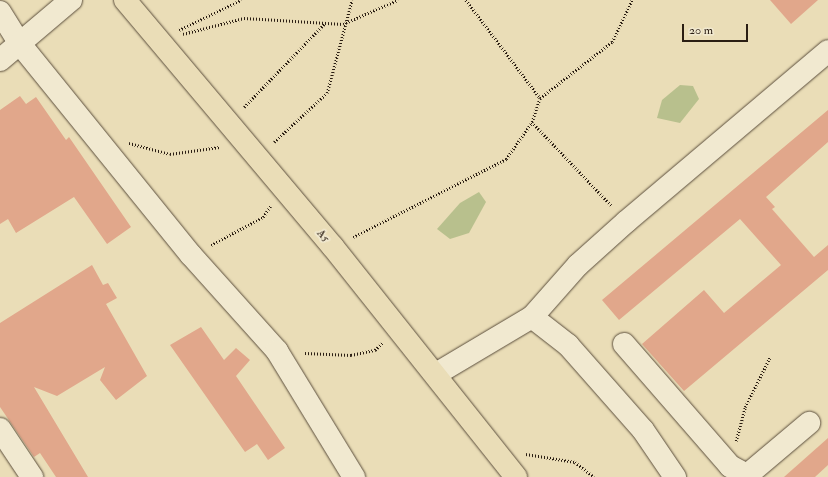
<!DOCTYPE html>
<html>
<head>
<meta charset="utf-8">
<style>
  body { margin:0 }
  #map { position:relative; width:828px; height:477px; overflow:hidden; background:#eaddb7; font-family:"IM FELL Double Pica",serif }
  div>[style] { position:absolute }
  .green>* { inset:0; background:#b8c08d }
  .building>* { inset:0; background:#e1a78b }
  .path>* { height:2.5px; margin-top:-1.25px; transform-origin:0; background:repeating-linear-gradient(90deg,#2b1e13 0 1px,transparent 0 3px) }
  .roads { filter:drop-shadow(0 0 1px #5b4e3c) drop-shadow(0 0 1px #5b4e3c) }
  .minor>* { height:22px; margin:-11px; padding:0 11px; transform-origin:11px; border-radius:11px; background:#f1e9d0 }
  .highway>* { height:22px; margin:-11px; padding:0 11px; transform-origin:11px; border-radius:11px; background:#eaddb7 }
  span { translate:-50% -50%; white-space:nowrap; text-align:center; line-height:1.15; -webkit-text-stroke:3.5px #f1e9d0; paint-order:stroke }
  .street-label { font-size:12px; color:#2b1e13 }
  .scale { position:absolute; left:682px; top:24px; width:66px; height:18px; box-sizing:border-box; border:2px solid #2b1e13; border-top:0; padding-left:5px; font-size:12px; line-height:14px; white-space:nowrap; color:#2b1e13; -webkit-text-stroke:3px #f1e9d0; paint-order:stroke }
</style>
</head>
<body>
<div id="map">
  <div class="green">
    <div style="clip-path:polygon(680px 85px,693px 86px,699px 99px,680px 123px,657px 118px,662px 100px)"></div>
    <div style="clip-path:polygon(479px 192px,486px 202px,469px 233px,450px 239px,437px 229px,460px 203px)"></div>
  </div>
  <div class="building">
    <div style="clip-path:polygon(770px 0,818px 0,791px 24px)"></div>
    <div style="clip-path:polygon(20px 96px,26px 104px,36px 97px,66px 140px,69px 137px,131px 227px,107px 244px,74px 197px,16px 233px,8px 219px,0 224px,0 110px)"></div>
    <div style="clip-path:polygon(828px 110px,828px 142px,766px 197px,775px 207px,772px 209px,814px 257px,828px 245px,828px 270px,684px 391px,642px 344px,704px 290px,724px 313px,781px 265px,740px 219px,619px 320px,602px 300px)"></div>
    <div style="clip-path:polygon(92px 265px,103px 285px,108px 283px,117px 298px,106px 304px,147px 376px,116px 400px,100px 380px,105px 367px,57px 396px,34px 387px,88px 477px,56px 477px,40px 453px,34px 457px,0 407px,0 323px)"></div>
    <div style="clip-path:polygon(201px 327px,224px 360px,236px 348px,250px 360px,236px 376px,285px 448px,268px 460px,257px 444px,245px 452px,170px 345px)"></div>
    <div style="clip-path:polygon(828px 438px,828px 465px,815px 477px,784px 477px)"></div>
  </div>
  <div class="path">
    <div style="left:466px;top:0;width:123px;rotate:52.9deg"></div>
    <div style="left:179px;top:30px;width:69px;rotate:-25.8deg"></div>
    <div style="left:183px;top:34px;width:63px;rotate:-14.7deg"></div>
    <div style="left:244px;top:18px;width:99px;rotate:3.5deg"></div>
    <div style="left:343px;top:24px;width:60px;rotate:-23.6deg"></div>
    <div style="left:244px;top:107px;width:117px;rotate:-46deg"></div>
    <div style="left:532px;top:122px;width:116px;rotate:46.4deg"></div>
    <div style="left:274px;top:142px;width:72px;rotate:-42.8deg"></div>
    <div style="left:327px;top:93px;width:96px;rotate:-75deg"></div>
    <div style="left:129px;top:143px;width:42px;rotate:15deg"></div>
    <div style="left:170px;top:154px;width:50px;rotate:-8deg"></div>
    <div style="left:353px;top:237px;width:172px;rotate:-27deg"></div>
    <div style="left:506px;top:159px;width:45px;rotate:-54.9deg"></div>
    <div style="left:532px;top:122px;width:25px;rotate:-72deg"></div>
    <div style="left:540px;top:98px;width:91px;rotate:-37.9deg"></div>
    <div style="left:612px;top:42px;width:47px;rotate:-64.5deg"></div>
    <div style="left:211px;top:245px;width:59px;rotate:-28.3deg"></div>
    <div style="left:263px;top:217px;width:14px;rotate:-56deg"></div>
    <div style="left:305px;top:353px;width:46px;rotate:2.5deg"></div>
    <div style="left:351px;top:355px;width:25px;rotate:-12deg"></div>
    <div style="left:375px;top:350px;width:10px;rotate:-45deg"></div>
    <div style="left:736px;top:441px;width:35px;rotate:-75deg"></div>
    <div style="left:745px;top:407px;width:56px;rotate:-63.4deg"></div>
    <div style="left:526px;top:454px;width:50px;rotate:9.3deg"></div>
    <div style="left:575px;top:462px;width:24px;rotate:38deg"></div>
  </div>
  <div class="roads">
    <div class="minor">
      <div style="left:0;top:12px;width:38px;rotate:58deg"></div>
      <div style="left:20px;top:44px;width:272px;rotate:51deg"></div>
      <div style="left:191px;top:255px;width:129px;rotate:48.1deg"></div>
      <div style="left:277px;top:351px;width:148px;rotate:58.6deg"></div>
      <div style="left:0;top:60px;width:93px;rotate:-40.2deg"></div>
      <div style="left:532px;top:317px;width:46px;rotate:37.9deg"></div>
      <div style="left:568px;top:345px;width:113px;rotate:48.6deg"></div>
      <div style="left:643px;top:430px;width:57px;rotate:55.8deg"></div>
      <div style="left:624px;top:344px;width:162px;rotate:49deg"></div>
      <div style="left:730px;top:466px;width:19px;rotate:28deg"></div>
      <div style="left:436px;top:374px;width:112px;rotate:-30.7deg"></div>
      <div style="left:532px;top:317px;width:69px;rotate:-48.5deg"></div>
      <div style="left:578px;top:265px;width:66px;rotate:-41.9deg"></div>
      <div style="left:627px;top:221px;width:263px;rotate:-40.2deg"></div>
      <div style="left:0;top:429px;width:58px;rotate:56.3deg"></div>
      <div style="left:745px;top:477px;width:84px;rotate:-40.2deg"></div>
    </div>
    <div class="highway">
      <div style="left:125px;top:0;width:323px;rotate:49.9deg"></div>
      <div style="left:333px;top:247px;width:294px;rotate:51.5deg"></div>
    </div>
  </div>
  <div class="street-label">
    <span style="left:323px;top:236px;rotate:48deg">A5</span>
  </div>
  <div class="scale">20 m</div>
</div>
</body>
</html>
